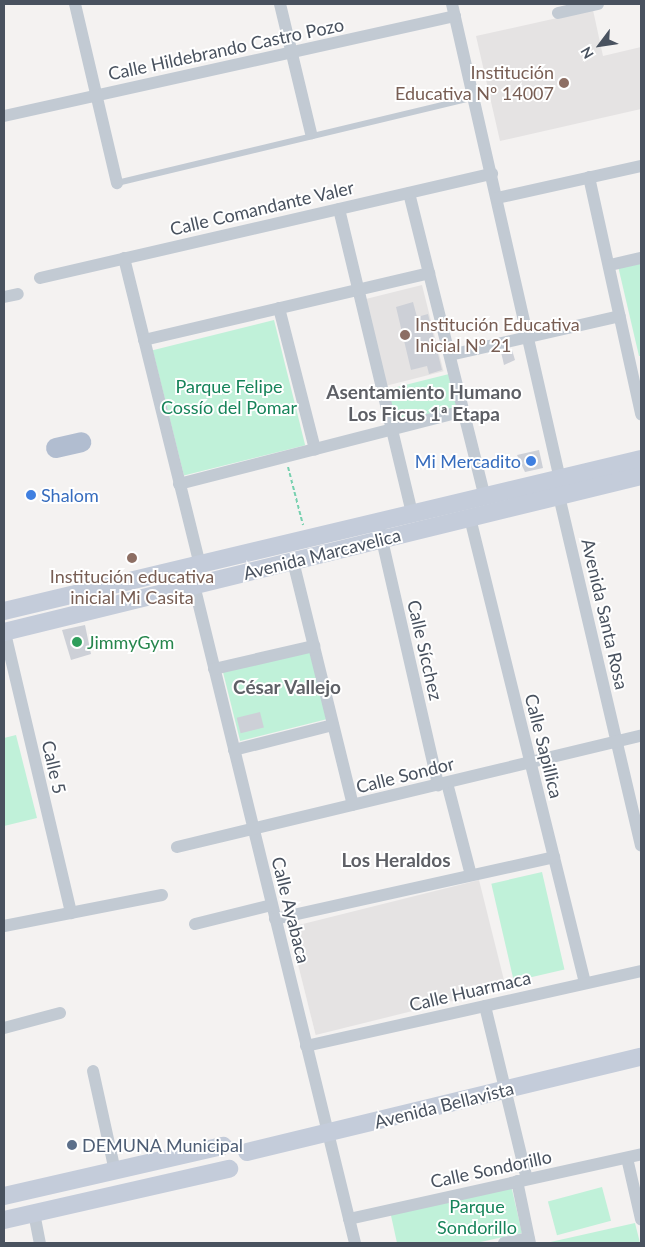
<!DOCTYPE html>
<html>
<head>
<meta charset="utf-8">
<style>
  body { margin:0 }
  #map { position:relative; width:645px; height:1247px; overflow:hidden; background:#f4f2f1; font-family:Lato,sans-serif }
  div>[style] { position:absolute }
  .education>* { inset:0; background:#e5e3e3; transform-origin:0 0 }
  .green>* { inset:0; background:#c0f1d9; transform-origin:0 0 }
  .building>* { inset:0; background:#cdd0d7; transform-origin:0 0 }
  .path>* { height:2px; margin-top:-1px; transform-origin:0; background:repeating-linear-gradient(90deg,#77d0af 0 4px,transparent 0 6.5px) }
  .lane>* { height:6px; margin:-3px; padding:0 3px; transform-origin:3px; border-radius:3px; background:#c2cad3 }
  .street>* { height:12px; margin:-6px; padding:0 6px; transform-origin:6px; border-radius:6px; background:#c2cad3 }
  .secondary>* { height:18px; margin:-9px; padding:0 9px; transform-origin:9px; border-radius:9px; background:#c4ccda }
  .primary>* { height:20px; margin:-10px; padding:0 10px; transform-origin:10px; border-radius:10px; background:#b1bdd0 }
  .dots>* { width:14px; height:14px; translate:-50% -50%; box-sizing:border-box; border:2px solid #fff; border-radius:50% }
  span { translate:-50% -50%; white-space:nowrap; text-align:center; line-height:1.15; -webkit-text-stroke:4px #fff; paint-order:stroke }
  .street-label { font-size:18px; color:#49525f }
  .education-label { font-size:18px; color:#785e54 }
  .right { translate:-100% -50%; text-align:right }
  .left { translate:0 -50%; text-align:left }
  .park-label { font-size:18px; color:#16845a }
  .shop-label { font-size:18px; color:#366cbe }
  .leisure-label { font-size:18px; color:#27864d }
  .service-label { font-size:18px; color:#4e5e75 }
  .neighbourhood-label { font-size:19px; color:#5e6066; font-weight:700 }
  .frame { position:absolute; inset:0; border:5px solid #49525f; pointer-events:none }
  .north { position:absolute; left:575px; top:20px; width:50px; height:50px; -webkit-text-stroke:4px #fff; paint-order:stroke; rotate:239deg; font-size:14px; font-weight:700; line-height:20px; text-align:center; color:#49525f }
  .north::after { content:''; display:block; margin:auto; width:18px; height:22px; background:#49525f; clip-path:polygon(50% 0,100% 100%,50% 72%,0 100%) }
</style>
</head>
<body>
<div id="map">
  <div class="education">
    <div style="clip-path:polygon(593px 10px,603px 56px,641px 47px,641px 109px,500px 141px,476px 36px)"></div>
    <div style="left:422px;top:285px;width:89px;height:59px;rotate:76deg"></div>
    <div style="left:479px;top:880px;width:111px;height:196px;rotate:76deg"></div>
  </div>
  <div class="green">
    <div style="clip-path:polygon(641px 260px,641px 356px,639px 356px,618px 266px)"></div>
    <div style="left:274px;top:320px;width:129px;height:125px;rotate:76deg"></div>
    <div style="left:449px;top:374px;width:40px;height:70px;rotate:76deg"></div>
    <div style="left:311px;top:649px;width:72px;height:91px;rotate:76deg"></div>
    <div style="clip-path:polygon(16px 735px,37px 818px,4px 826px,4px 738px)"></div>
    <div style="left:542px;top:872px;width:100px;height:52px;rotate:77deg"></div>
    <div style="clip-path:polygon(511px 1185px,522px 1233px,476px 1243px,397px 1243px,390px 1211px)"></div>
    <div style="left:602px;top:1187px;width:35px;height:56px;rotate:75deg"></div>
    <div style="clip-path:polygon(635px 1223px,640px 1243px,546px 1243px)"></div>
  </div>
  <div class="building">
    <div style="clip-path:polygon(413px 302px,417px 317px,428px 314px,442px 370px,429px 374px,427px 366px,411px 370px,396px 307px)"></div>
    <div style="clip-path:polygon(508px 350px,512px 350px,515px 360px,504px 365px,501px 352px)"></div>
    <div style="clip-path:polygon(539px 450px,543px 468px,525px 472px,517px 455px)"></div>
    <div style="clip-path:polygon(85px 625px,91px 654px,71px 660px,62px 630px)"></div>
    <div style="left:260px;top:712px;width:16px;height:24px;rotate:76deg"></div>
  </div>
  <div class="path">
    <div style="left:288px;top:467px;width:60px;rotate:75.5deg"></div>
  </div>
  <div class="lane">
    <div style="left:117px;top:183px;width:367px;rotate:-13.5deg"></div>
  </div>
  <div class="street">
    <div style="left:75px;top:4px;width:184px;rotate:76.8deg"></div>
    <div style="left:280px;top:4px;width:133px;rotate:76.5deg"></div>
    <div style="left:452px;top:4px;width:487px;rotate:77.2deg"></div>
    <div style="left:560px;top:479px;width:17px;rotate:93deg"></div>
    <div style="left:559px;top:496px;width:359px;rotate:76.8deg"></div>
    <div style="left:558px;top:13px;width:41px;rotate:-12.7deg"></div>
    <div style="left:4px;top:116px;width:462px;rotate:-12.5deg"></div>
    <div style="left:589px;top:177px;width:243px;rotate:77.6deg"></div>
    <div style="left:409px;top:193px;width:313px;rotate:76deg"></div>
    <div style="left:497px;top:198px;width:148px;rotate:-12.5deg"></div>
    <div style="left:339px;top:209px;width:314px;rotate:76.5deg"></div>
    <div style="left:124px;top:258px;width:316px;rotate:76.1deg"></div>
    <div style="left:200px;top:565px;width:21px;rotate:107deg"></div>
    <div style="left:194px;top:585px;width:677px;rotate:76.25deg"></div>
    <div style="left:610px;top:265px;width:32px;rotate:-13deg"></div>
    <div style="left:40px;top:278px;width:464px;rotate:-13deg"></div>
    <div style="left:4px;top:297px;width:14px;rotate:-12deg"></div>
    <div style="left:279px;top:308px;width:146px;rotate:75.7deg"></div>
    <div style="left:144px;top:340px;width:293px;rotate:-13.2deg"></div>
    <div style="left:450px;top:355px;width:174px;rotate:-12.9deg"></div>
    <div style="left:179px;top:484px;width:293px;rotate:-14.4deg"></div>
    <div style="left:470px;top:518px;width:479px;rotate:76.1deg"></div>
    <div style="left:380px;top:531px;width:261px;rotate:77.1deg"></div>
    <div style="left:293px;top:561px;width:251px;rotate:76.2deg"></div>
    <div style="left:4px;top:629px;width:292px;rotate:76.7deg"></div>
    <div style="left:214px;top:669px;width:103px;rotate:-13deg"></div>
    <div style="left:234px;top:750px;width:102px;rotate:-14.2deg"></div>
    <div style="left:447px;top:783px;width:95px;rotate:75.4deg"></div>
    <div style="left:177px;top:847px;width:477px;rotate:-13.5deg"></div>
    <div style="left:275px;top:919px;width:286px;rotate:-12.5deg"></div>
    <div style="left:195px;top:924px;width:79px;rotate:-13.9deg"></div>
    <div style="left:4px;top:926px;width:161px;rotate:-11.1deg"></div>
    <div style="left:485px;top:1006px;width:178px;rotate:76.4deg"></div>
    <div style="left:4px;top:1028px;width:58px;rotate:-15deg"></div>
    <div style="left:306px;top:1046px;width:343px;rotate:-12.6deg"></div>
    <div style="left:93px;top:1071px;width:102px;rotate:77.6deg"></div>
    <div style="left:627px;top:1158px;width:63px;rotate:77.1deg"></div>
    <div style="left:517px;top:1181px;width:63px;rotate:78.2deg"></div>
    <div style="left:34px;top:1213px;width:31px;rotate:79deg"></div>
    <div style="left:349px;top:1219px;width:299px;rotate:-12.5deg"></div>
    <div style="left:504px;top:1243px;width:25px;rotate:-11deg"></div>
  </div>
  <div class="secondary">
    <div style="left:4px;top:611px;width:655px;rotate:-13.42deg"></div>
    <div style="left:4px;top:632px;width:656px;rotate:-13.76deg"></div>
    <div style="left:247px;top:1152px;width:405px;rotate:-13.6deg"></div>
    <div style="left:4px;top:1196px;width:225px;rotate:-12.9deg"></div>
    <div style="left:4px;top:1220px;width:231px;rotate:-12.8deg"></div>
  </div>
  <div class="primary">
    <div style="left:56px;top:448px;width:26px;rotate:-13deg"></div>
  </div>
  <div class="dots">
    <div style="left:564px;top:83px;background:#8d6e63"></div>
    <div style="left:405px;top:335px;background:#8d6e63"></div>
    <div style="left:531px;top:461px;background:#3f7fe0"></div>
    <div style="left:31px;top:495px;background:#3f7fe0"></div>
    <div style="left:132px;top:558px;background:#8d6e63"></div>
    <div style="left:77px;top:642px;background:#2e9e5b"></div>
    <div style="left:72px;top:1145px;background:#5c6f8a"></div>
  </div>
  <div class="street-label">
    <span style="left:226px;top:49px;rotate:-12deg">Calle Hildebrando Castro Pozo</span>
    <span style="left:262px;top:208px;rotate:-13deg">Calle Comandante Valer</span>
    <span style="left:322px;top:554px;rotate:-14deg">Avenida Marcavelica</span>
    <span style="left:605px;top:614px;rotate:77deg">Avenida Santa Rosa</span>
    <span style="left:425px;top:650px;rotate:77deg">Calle Sícchez</span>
    <span style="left:544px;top:746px;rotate:76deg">Calle Sapillica</span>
    <span style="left:54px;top:767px;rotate:77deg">Calle 5</span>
    <span style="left:405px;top:775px;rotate:-14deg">Calle Sondor</span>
    <span style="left:291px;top:910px;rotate:76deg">Calle Ayabaca</span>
    <span style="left:470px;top:991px;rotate:-13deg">Calle Huarmaca</span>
    <span style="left:444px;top:1105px;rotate:-14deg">Avenida Bellavista</span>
    <span style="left:491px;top:1169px;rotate:-12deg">Calle Sondorillo</span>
  </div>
  <div class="education-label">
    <span class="right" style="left:554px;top:83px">Institución<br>Educativa Nº 14007</span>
    <span class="left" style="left:415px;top:335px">Institución Educativa<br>Inicial Nº 21</span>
    <span style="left:132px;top:587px">Institución educativa<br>inicial Mi Casita</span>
  </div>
  <div class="park-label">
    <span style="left:229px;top:397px">Parque Felipe<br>Cossío del Pomar</span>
    <span style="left:477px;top:1217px">Parque<br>Sondorillo</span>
  </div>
  <div class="shop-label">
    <span class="right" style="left:521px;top:461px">Mi Mercadito</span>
    <span class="left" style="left:41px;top:495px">Shalom</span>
  </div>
  <div class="leisure-label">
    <span class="left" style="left:87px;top:642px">JimmyGym</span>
  </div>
  <div class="service-label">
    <span class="left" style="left:82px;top:1145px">DEMUNA Municipal</span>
  </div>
  <div class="neighbourhood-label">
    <span style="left:424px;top:403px">Asentamiento Humano<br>Los Ficus 1ª Etapa</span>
    <span style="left:287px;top:687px">César Vallejo</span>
    <span style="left:396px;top:860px">Los Heraldos</span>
  </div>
  <div class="frame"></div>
  <div class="north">N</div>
</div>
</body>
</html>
